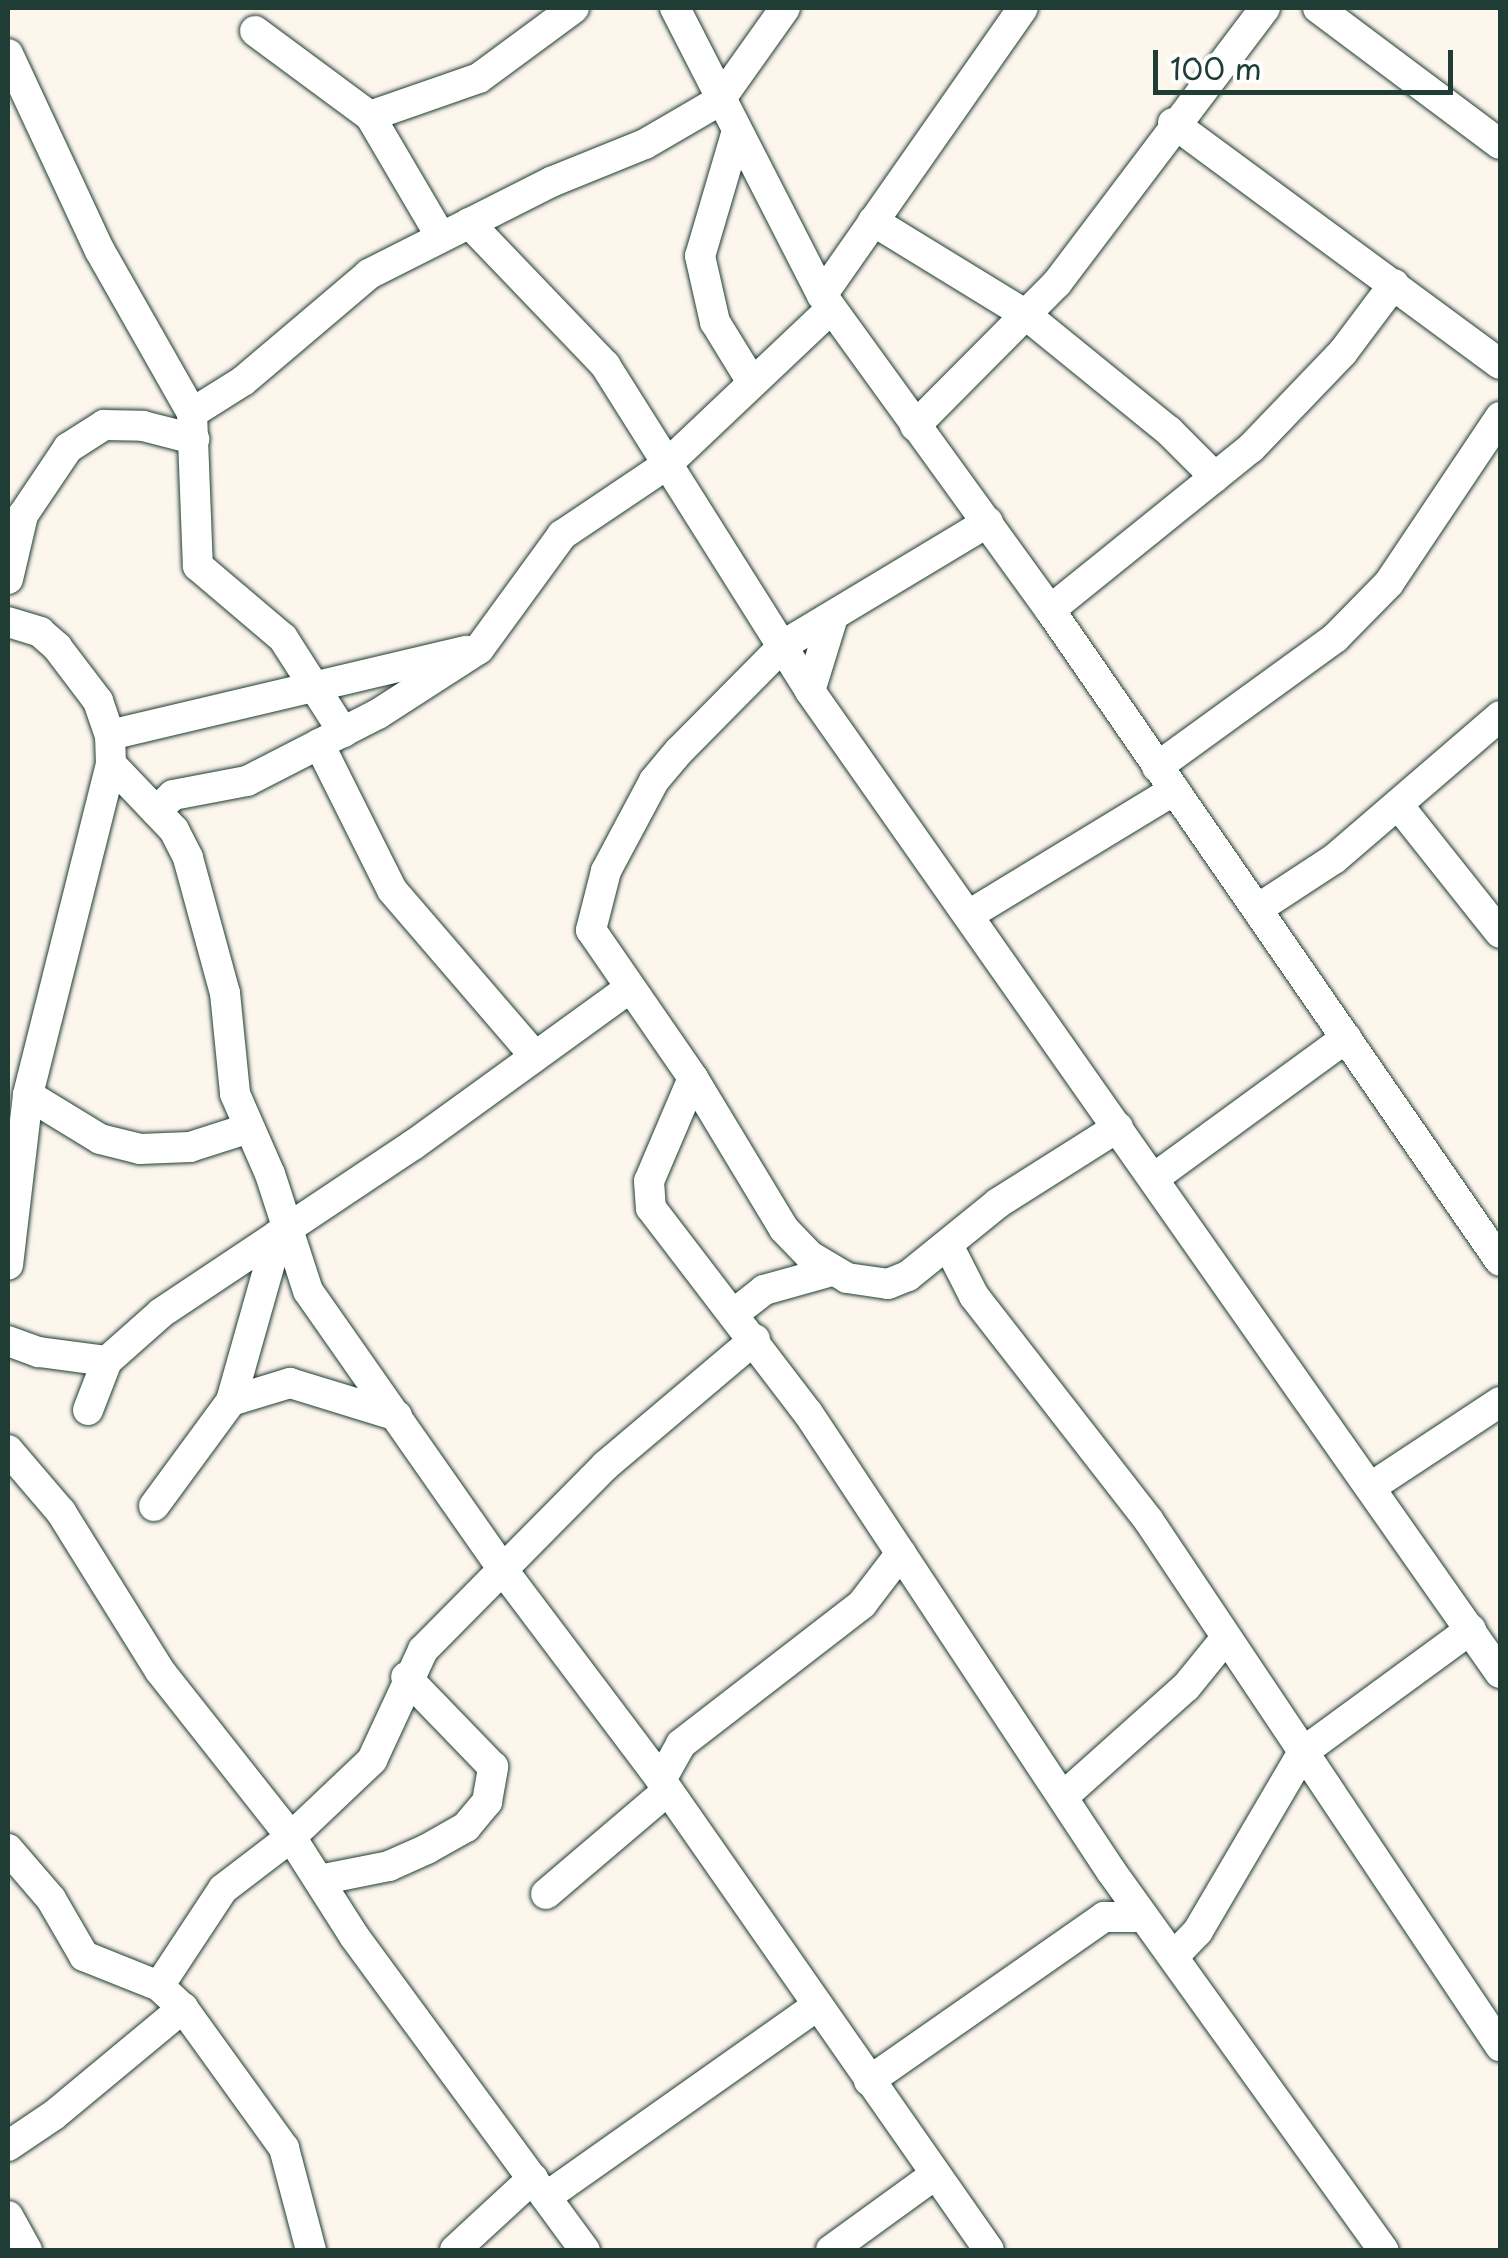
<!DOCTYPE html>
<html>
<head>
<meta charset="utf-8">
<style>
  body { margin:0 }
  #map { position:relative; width:1508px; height:2258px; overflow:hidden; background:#fdf6ed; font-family:"Playpen Sans",sans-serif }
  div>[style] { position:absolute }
  .roads { filter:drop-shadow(0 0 2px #1f3d34) drop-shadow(0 0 2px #1f3d34) }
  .minor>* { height:30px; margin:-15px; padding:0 15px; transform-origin:15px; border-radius:15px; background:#fff }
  span { translate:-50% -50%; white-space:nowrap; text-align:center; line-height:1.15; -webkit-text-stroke:8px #fff; paint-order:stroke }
  .frame { position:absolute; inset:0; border:10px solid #1f3d34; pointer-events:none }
  .scale { position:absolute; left:1153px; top:50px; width:300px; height:45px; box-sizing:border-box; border:5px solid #1f3d34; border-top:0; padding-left:12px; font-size:30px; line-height:35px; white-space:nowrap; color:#1f3d34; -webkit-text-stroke:8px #fff; paint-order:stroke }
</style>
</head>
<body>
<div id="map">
  <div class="roads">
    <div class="minor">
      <div style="left:675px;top:8px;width:322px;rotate:62.9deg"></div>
      <div style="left:822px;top:295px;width:389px;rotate:54.1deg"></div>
      <div style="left:1050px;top:610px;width:791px;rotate:55.35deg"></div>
      <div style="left:1318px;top:8px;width:227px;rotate:36.8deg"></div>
      <div style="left:255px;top:31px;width:143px;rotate:36.5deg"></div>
      <div style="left:370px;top:116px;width:140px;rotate:59.6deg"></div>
      <div style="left:8px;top:54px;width:217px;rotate:65deg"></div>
      <div style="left:100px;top:251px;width:186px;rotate:60.4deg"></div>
      <div style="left:192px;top:413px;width:153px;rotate:87.8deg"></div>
      <div style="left:198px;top:566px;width:111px;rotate:40.3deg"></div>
      <div style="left:283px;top:638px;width:112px;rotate:57.4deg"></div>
      <div style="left:370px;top:116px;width:115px;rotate:-19.2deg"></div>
      <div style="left:479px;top:78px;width:118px;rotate:-36.4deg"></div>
      <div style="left:1173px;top:123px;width:406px;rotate:36.4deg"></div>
      <div style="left:736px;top:134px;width:127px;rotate:106.4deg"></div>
      <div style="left:700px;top:256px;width:68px;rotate:77.2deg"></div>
      <div style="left:715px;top:322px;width:67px;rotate:58.4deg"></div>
      <div style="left:873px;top:221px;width:178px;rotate:31.5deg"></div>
      <div style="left:1025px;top:314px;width:186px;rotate:39.1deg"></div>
      <div style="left:1169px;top:431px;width:65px;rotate:45deg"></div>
      <div style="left:469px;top:223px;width:197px;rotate:46.2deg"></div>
      <div style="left:605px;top:365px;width:385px;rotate:57.8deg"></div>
      <div style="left:810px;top:691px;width:1200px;rotate:54.91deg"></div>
      <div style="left:822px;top:295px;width:350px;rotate:-55deg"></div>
      <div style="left:192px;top:413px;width:60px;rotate:-32.1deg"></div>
      <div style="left:243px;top:381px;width:165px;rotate:-40.3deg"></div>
      <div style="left:369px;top:274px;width:204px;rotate:-26.8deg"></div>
      <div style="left:551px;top:182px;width:101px;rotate:-22deg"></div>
      <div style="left:645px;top:144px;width:86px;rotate:-30.2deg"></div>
      <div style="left:719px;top:101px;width:114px;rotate:-54.6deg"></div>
      <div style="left:915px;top:426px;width:202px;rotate:-45.2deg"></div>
      <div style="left:1057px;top:283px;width:345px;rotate:-52.9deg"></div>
      <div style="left:988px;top:522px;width:237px;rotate:149deg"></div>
      <div style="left:785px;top:644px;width:151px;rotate:134.7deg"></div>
      <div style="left:679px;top:751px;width:39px;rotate:130deg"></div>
      <div style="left:654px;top:781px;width:102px;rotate:118.1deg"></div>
      <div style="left:606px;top:871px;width:61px;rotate:104.3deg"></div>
      <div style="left:591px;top:930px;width:180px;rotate:55.4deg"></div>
      <div style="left:693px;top:1078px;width:176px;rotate:58.9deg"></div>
      <div style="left:784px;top:1229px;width:37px;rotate:46deg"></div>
      <div style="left:810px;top:1256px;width:43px;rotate:30.7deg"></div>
      <div style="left:847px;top:1278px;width:41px;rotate:8.3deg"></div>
      <div style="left:888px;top:1284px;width:22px;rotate:-22deg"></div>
      <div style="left:908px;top:1276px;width:116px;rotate:-39deg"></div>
      <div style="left:998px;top:1203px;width:142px;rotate:-32.3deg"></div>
      <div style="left:8px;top:579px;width:66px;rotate:-76.8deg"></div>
      <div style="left:23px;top:515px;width:81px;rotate:-56.1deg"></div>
      <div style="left:68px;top:448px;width:43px;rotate:-32.6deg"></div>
      <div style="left:104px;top:425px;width:39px;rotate:1deg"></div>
      <div style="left:143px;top:426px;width:53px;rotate:14.3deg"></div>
      <div style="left:1050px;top:610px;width:258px;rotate:-38.9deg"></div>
      <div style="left:1251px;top:448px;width:133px;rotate:-46.2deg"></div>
      <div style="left:1343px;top:352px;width:85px;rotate:-53.1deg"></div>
      <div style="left:8px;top:622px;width:34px;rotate:17deg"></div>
      <div style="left:40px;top:632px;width:23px;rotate:41deg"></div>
      <div style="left:57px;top:647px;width:68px;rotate:52.8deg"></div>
      <div style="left:98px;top:701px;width:36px;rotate:71deg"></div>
      <div style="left:110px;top:735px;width:29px;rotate:88deg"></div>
      <div style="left:111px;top:764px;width:341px;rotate:104.1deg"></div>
      <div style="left:28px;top:1095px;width:171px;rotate:96.7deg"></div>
      <div style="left:810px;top:691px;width:74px;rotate:-72.8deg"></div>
      <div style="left:110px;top:735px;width:366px;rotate:-13.3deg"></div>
      <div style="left:319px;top:744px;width:163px;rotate:63.4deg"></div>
      <div style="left:392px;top:890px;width:219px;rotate:49.3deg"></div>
      <div style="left:111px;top:764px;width:91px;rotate:46.3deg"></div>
      <div style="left:174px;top:830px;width:31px;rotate:63deg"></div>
      <div style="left:188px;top:858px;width:140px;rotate:74.7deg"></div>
      <div style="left:225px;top:993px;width:101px;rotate:84.3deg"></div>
      <div style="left:235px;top:1094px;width:87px;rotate:66.4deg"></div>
      <div style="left:270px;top:1174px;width:123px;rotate:72deg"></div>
      <div style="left:308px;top:1291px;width:340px;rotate:55deg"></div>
      <div style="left:503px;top:1570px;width:263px;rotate:53deg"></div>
      <div style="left:661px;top:1780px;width:573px;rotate:55.09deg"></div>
      <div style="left:1157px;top:767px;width:220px;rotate:-35.9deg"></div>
      <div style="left:1335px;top:638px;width:77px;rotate:-45.5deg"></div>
      <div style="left:1389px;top:583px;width:200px;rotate:-56.2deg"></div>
      <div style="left:1399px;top:806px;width:162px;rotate:51.5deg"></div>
      <div style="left:156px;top:811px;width:23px;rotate:-43deg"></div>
      <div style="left:173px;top:795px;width:75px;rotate:-10.7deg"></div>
      <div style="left:247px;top:781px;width:147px;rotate:-27.1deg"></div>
      <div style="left:378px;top:714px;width:120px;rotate:-32.8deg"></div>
      <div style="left:479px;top:649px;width:141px;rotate:-53.9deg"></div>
      <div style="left:562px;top:535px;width:125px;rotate:-33.9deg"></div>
      <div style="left:666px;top:465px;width:227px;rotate:-43.4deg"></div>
      <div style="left:1259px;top:908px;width:90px;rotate:-33.2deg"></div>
      <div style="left:1334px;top:859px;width:219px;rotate:-40.7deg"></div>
      <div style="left:972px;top:913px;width:237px;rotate:-31.3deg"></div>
      <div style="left:693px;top:1078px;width:112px;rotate:113.1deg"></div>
      <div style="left:649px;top:1181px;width:27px;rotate:86deg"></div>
      <div style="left:651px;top:1208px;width:258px;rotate:52.6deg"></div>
      <div style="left:808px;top:1413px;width:549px;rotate:56.51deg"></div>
      <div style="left:1111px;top:1871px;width:467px;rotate:54.3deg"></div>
      <div style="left:28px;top:1095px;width:84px;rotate:31.4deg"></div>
      <div style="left:100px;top:1139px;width:41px;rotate:14deg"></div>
      <div style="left:140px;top:1149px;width:50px;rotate:-2.3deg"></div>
      <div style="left:190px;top:1147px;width:59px;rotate:-17.8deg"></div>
      <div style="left:1154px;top:1178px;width:238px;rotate:-36.1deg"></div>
      <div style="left:948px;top:1245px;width:57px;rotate:63deg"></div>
      <div style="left:974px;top:1296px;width:285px;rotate:52.1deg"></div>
      <div style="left:1149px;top:1521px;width:632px;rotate:56.23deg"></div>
      <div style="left:736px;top:1312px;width:36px;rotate:-38deg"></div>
      <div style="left:764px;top:1290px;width:71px;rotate:-15.6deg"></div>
      <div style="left:8px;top:1341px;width:33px;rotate:20deg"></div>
      <div style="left:39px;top:1352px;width:69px;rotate:7.5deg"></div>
      <div style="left:231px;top:1401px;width:62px;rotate:-17deg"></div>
      <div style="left:290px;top:1383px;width:112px;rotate:17.1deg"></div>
      <div style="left:88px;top:1410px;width:53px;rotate:-68.8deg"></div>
      <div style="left:107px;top:1361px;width:72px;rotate:-41.6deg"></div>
      <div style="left:161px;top:1313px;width:303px;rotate:-33.7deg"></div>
      <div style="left:413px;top:1145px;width:264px;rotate:-35.9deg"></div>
      <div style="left:8px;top:1450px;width:82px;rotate:49.5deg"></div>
      <div style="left:61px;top:1512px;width:187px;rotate:58.1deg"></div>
      <div style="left:160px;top:1671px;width:211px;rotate:51.7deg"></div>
      <div style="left:291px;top:1837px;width:117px;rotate:57.5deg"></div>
      <div style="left:354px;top:1936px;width:390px;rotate:53.7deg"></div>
      <div style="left:1371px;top:1487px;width:154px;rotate:-33.4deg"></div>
      <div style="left:154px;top:1506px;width:130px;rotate:-53.7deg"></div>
      <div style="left:231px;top:1401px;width:173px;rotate:-74.2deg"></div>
      <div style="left:661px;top:1780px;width:41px;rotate:-60.9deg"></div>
      <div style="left:681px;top:1744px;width:229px;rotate:-37.7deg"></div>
      <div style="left:862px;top:1604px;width:64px;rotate:-52.6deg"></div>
      <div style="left:1065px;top:1795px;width:162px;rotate:-41.8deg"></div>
      <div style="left:1186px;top:1687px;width:62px;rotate:-50.9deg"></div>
      <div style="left:8px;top:1849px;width:66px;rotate:49.3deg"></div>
      <div style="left:51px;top:1899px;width:66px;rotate:59.9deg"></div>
      <div style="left:84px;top:1956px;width:81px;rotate:21.8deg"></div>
      <div style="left:159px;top:1986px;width:33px;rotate:43deg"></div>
      <div style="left:183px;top:2008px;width:173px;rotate:54.2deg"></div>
      <div style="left:284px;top:2148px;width:106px;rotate:75.2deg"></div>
      <div style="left:319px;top:1880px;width:71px;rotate:-11.3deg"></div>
      <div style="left:389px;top:1866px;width:42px;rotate:-24.1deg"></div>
      <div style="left:427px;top:1849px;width:45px;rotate:-29.4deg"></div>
      <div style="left:466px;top:1827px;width:33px;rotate:-50deg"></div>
      <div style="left:487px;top:1802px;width:36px;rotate:-80deg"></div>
      <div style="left:493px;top:1767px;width:125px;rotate:-134deg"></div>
      <div style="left:546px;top:1894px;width:159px;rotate:-40.4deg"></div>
      <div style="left:1175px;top:1955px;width:33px;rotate:-46deg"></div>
      <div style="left:1198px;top:1931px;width:208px;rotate:-59.6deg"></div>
      <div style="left:1303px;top:1752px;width:208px;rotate:-36.2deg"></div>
      <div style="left:159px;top:1986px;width:116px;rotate:-56.6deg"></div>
      <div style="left:223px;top:1889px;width:86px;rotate:-37.4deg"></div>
      <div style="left:291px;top:1837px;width:112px;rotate:-43.5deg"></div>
      <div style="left:372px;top:1760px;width:121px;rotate:-65.1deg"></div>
      <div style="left:423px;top:1650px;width:260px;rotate:-45.3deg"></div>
      <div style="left:606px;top:1465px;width:195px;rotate:-40.2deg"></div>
      <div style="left:869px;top:2081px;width:287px;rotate:-34.9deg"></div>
      <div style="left:1104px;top:1917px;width:39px"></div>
      <div style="left:8px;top:2146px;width:55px;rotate:-34deg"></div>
      <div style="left:54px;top:2115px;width:168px;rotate:-39.7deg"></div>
      <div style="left:546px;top:2197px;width:332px;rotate:-35.2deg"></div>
      <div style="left:8px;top:2216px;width:39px;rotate:61deg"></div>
      <div style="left:455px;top:2250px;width:106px;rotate:-42.7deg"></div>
      <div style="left:831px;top:2250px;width:125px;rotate:-35.9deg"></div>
    </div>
  </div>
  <div class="frame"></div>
  <div class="scale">100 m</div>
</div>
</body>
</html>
